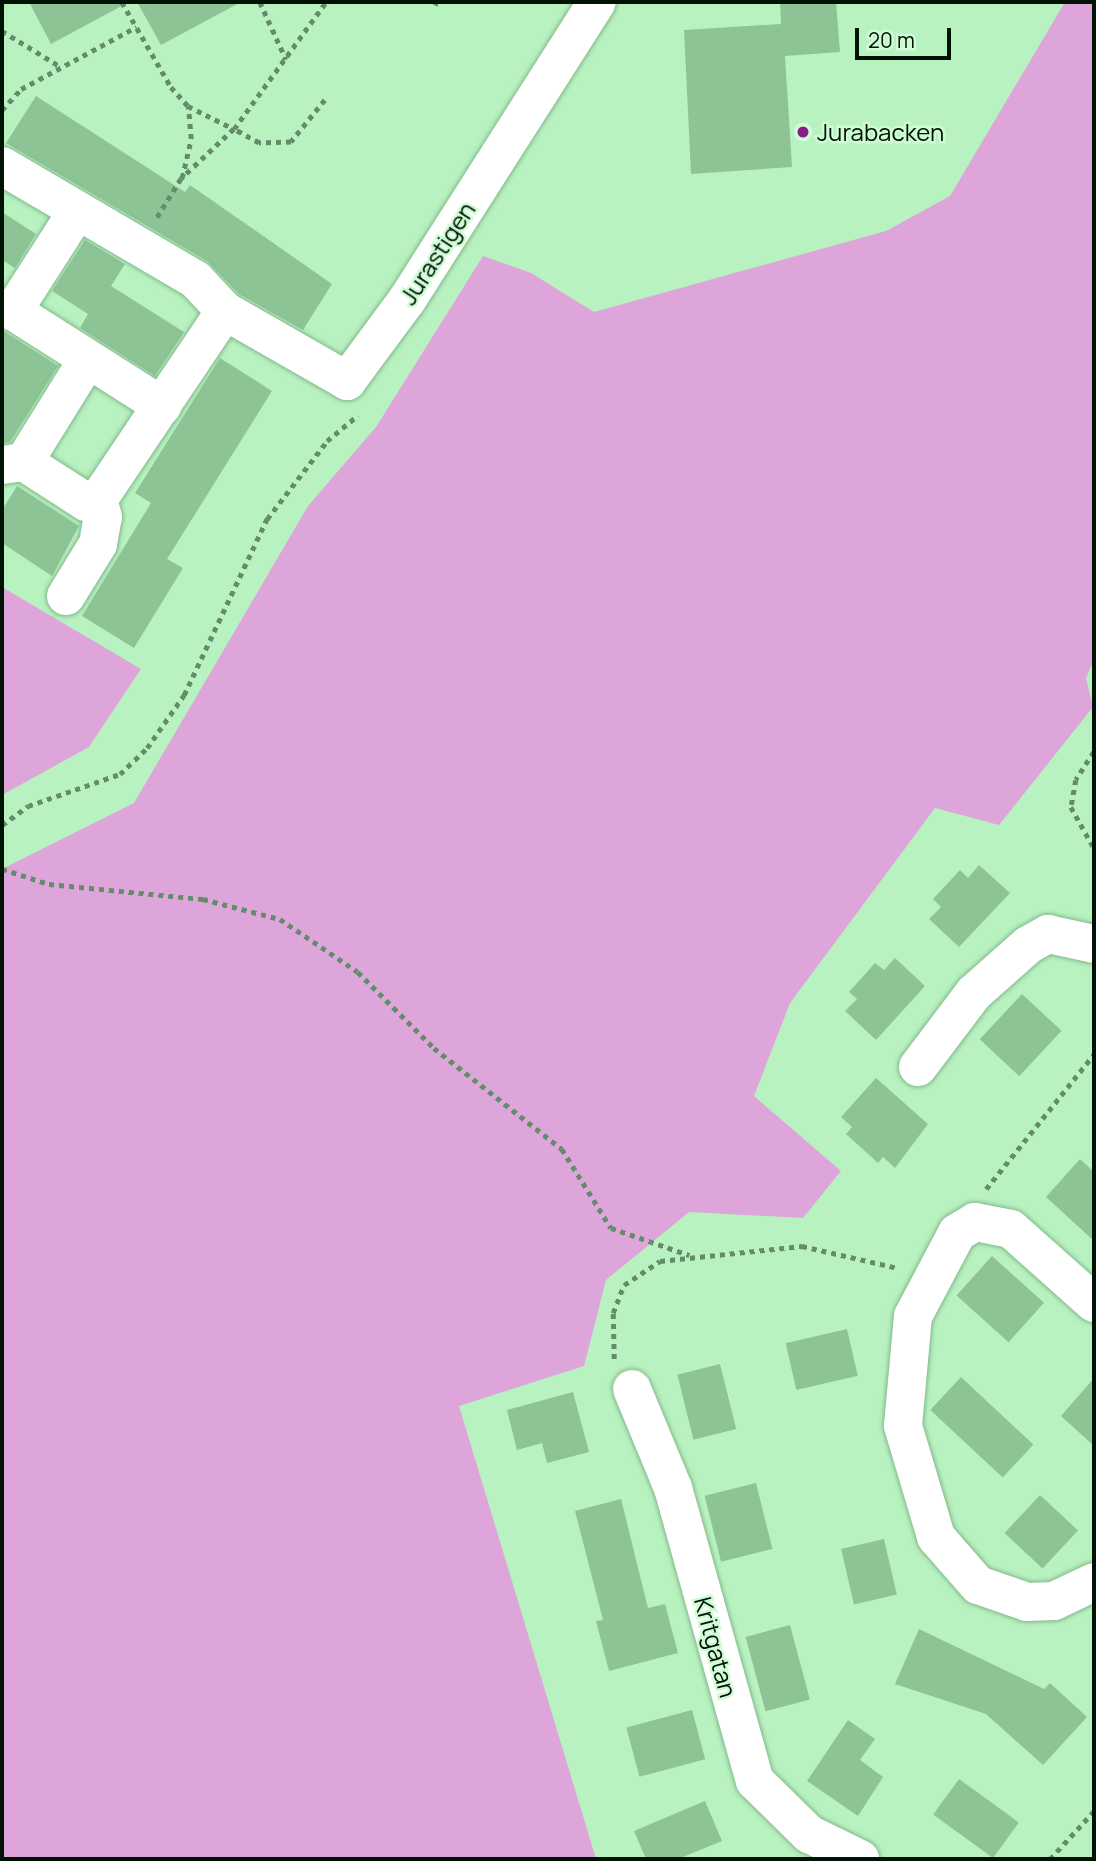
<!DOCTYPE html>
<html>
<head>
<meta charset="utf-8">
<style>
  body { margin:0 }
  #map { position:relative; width:1096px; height:1861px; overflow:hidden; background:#b9f2c1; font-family:Manrope,sans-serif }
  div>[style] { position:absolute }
  .green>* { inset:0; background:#dda5da }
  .building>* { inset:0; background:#8dc495; transform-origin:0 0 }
  .path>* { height:4.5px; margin-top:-2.25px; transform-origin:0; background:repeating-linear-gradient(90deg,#648c6b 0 5px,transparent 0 10px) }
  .roads { filter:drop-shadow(0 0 2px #82b98b) drop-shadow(0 0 2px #82b98b) }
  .minor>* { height:38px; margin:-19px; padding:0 19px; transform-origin:19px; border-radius:19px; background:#fff }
  .dots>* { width:19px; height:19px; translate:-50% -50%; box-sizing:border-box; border:4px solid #cffcd4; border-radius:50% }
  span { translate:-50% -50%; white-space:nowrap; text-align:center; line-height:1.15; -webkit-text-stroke:5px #cffcd4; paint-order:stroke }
  .poi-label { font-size:24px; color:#001204 }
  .left { translate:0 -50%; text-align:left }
  .street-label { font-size:24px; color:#001204 }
  .frame { position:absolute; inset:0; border:4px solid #001204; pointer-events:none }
  .scale { position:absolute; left:855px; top:28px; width:96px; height:32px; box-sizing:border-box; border:4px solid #001204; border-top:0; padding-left:9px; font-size:21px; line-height:24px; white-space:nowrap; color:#001204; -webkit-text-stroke:5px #cffcd4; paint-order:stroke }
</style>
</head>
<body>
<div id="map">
  <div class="green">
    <div style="clip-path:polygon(1065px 2px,1094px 2px,1094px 660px,1086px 678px,1093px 707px,999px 825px,935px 808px,790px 1003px,754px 1096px,841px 1171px,803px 1218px,689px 1212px,606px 1280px,584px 1366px,459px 1406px,596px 1859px,2px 1859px,2px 869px,134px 803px,308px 506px,376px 427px,483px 256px,531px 273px,594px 312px,886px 231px,950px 196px)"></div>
    <div style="clip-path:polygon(2px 587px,141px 669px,89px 747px,2px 795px)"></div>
  </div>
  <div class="building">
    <div style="clip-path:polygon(29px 2px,129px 2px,51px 44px)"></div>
    <div style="clip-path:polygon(137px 2px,241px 2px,161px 45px)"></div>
    <div style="clip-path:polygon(780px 2px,836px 2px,840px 52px,785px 56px,792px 167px,691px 174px,684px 30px,781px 24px)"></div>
    <div style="clip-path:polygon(36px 96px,185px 192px,190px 185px,332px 284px,303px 330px,239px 294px,207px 261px,6px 143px)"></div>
    <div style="clip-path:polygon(2px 212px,36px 234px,15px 268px,2px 260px)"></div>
    <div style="clip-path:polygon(85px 240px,125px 264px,111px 286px,184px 332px,155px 376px,80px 328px,88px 314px,52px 291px)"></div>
    <div style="clip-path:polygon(2px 330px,58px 366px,10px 442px,2px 443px)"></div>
    <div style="clip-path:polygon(220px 358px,272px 391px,167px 559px,183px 568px,134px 648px,82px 616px,151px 503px,135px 493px)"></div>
    <div style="clip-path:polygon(17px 486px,79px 526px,52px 576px,2px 543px,2px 510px)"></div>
    <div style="clip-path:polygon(979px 865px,1010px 893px,959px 947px,929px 919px,941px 907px,933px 899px,960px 870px,968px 878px)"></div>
    <div style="clip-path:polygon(895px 958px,925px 986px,876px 1040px,845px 1011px,857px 999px,849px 992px,875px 963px,884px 970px)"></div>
    <div style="left:1022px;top:994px;width:54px;height:62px;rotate:43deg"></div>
    <div style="clip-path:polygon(876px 1078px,928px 1124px,895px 1168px,883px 1157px,878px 1163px,846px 1134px,852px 1127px,841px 1117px)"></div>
    <div style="clip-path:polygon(1080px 1159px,1094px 1172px,1094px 1241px,1046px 1197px)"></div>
    <div style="left:992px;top:1256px;width:70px;height:53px;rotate:42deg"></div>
    <div style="left:847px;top:1329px;width:48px;height:63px;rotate:77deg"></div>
    <div style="left:720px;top:1364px;width:67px;height:44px;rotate:76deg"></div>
    <div style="left:961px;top:1377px;width:99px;height:45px;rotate:43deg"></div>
    <div style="clip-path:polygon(1094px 1378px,1094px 1446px,1061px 1416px)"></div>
    <div style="clip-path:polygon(573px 1392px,589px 1452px,547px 1463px,542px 1443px,517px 1450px,507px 1410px)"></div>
    <div style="left:756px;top:1483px;width:68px;height:53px;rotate:76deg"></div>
    <div style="left:1040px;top:1495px;width:52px;height:52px;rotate:43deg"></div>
    <div style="clip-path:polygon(621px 1499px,648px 1608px,665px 1604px,678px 1653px,609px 1671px,596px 1621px,603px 1620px,575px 1511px)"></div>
    <div style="left:884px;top:1539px;width:57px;height:44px;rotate:77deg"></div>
    <div style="left:790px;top:1625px;width:77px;height:46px;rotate:75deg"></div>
    <div style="clip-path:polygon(919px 1629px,1044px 1689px,1050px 1683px,1087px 1717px,1043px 1765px,986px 1714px,895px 1684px)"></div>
    <div style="left:692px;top:1710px;width:51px;height:68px;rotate:75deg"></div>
    <div style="clip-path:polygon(848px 1720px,875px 1739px,860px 1760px,883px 1777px,858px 1816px,807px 1781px)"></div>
    <div style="left:959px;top:1779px;width:74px;height:44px;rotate:36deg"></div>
    <div style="clip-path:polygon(705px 1801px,722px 1841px,678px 1859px,646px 1859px,634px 1831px)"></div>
  </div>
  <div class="path">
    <div style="left:122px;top:2px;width:98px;rotate:60deg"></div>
    <div style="left:171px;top:87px;width:25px;rotate:48deg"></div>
    <div style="left:188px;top:106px;width:51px;rotate:26.6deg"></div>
    <div style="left:234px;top:129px;width:73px;rotate:136.7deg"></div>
    <div style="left:181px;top:179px;width:46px;rotate:121.6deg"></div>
    <div style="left:260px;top:2px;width:63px;rotate:65.5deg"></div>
    <div style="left:434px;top:2px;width:5px;rotate:22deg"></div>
    <div style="left:2px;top:31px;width:69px;rotate:31.4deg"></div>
    <div style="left:325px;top:100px;width:54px;rotate:129deg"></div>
    <div style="left:291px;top:142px;width:32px;rotate:178deg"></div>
    <div style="left:259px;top:143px;width:29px;rotate:-151deg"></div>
    <div style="left:234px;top:129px;width:157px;rotate:-54.1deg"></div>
    <div style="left:2px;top:110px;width:28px;rotate:-48deg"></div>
    <div style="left:21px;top:89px;width:131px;rotate:-28.3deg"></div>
    <div style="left:182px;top:178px;width:40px;rotate:-77deg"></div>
    <div style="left:191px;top:139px;width:33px;rotate:-95deg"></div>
    <div style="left:1094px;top:752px;width:33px;rotate:123deg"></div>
    <div style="left:1076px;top:780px;width:27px;rotate:100deg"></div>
    <div style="left:1071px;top:807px;width:47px;rotate:60.7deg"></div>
    <div style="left:2px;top:825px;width:32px;rotate:-36deg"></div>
    <div style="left:28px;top:806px;width:97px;rotate:-19.2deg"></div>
    <div style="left:120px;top:774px;width:37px;rotate:-44deg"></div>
    <div style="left:147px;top:748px;width:65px;rotate:-55.1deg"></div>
    <div style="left:184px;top:695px;width:195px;rotate:-64.8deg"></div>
    <div style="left:267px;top:519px;width:98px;rotate:-52.4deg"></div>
    <div style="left:327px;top:441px;width:40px;rotate:-40deg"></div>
    <div style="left:2px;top:869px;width:49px;rotate:17.7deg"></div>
    <div style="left:49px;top:884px;width:155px;rotate:5.6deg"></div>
    <div style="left:203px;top:899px;width:80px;rotate:14.6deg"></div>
    <div style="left:280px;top:919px;width:94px;rotate:34.2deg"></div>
    <div style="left:358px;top:972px;width:107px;rotate:45deg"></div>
    <div style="left:434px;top:1048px;width:163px;rotate:38.3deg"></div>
    <div style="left:562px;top:1149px;width:93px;rotate:58.2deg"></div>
    <div style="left:611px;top:1228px;width:83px;rotate:19.1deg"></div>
    <div style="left:986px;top:1189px;width:173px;rotate:-51.3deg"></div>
    <div style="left:614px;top:1359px;width:46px;rotate:-91.2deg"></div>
    <div style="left:613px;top:1313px;width:30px;rotate:-69deg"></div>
    <div style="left:624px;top:1285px;width:43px;rotate:-33.7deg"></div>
    <div style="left:660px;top:1261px;width:143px;rotate:-6deg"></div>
    <div style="left:802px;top:1246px;width:98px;rotate:12.9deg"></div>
    <div style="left:1050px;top:1859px;width:65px;rotate:-47.5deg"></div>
  </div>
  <div class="roads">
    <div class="minor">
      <div style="left:2px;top:166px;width:225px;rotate:30.4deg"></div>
      <div style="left:196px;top:280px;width:42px;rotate:46.9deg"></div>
      <div style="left:225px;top:311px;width:141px;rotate:29.8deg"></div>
      <div style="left:347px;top:381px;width:101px;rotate:-53.5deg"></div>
      <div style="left:407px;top:300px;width:353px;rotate:-57.5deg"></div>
      <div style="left:76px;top:213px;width:117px;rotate:122.7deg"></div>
      <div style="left:13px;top:311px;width:177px;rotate:32.5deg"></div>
      <div style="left:24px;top:462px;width:118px;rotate:-58.2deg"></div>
      <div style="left:2px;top:465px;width:22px;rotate:-8deg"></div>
      <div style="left:24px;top:462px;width:74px;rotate:32.8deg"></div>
      <div style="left:86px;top:502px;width:12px;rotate:-9deg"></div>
      <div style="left:98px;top:500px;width:228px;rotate:-56.1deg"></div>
      <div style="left:66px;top:596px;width:61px;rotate:-58.4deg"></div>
      <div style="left:98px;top:544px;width:27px;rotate:-80deg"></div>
      <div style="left:103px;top:517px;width:18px;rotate:-106deg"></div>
      <div style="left:918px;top:1067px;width:93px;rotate:-52.9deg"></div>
      <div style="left:974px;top:993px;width:72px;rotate:-41.6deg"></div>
      <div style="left:1028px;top:945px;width:23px;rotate:-29deg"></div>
      <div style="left:1048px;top:934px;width:47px;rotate:12.3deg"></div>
      <div style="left:1094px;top:1303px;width:111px;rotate:-138.3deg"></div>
      <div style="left:1011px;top:1229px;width:37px;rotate:-169deg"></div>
      <div style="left:975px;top:1222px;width:21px;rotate:149deg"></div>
      <div style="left:957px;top:1233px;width:94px;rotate:117.9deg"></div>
      <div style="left:913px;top:1316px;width:110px;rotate:95.2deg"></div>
      <div style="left:903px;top:1426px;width:116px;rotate:73.4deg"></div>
      <div style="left:936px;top:1537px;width:64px;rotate:48.8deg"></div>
      <div style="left:978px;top:1585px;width:52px;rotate:19.1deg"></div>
      <div style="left:1027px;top:1602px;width:27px;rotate:-2deg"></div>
      <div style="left:1054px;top:1601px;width:44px;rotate:-25.4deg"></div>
      <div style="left:632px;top:1389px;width:107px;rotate:67.5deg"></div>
      <div style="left:673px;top:1488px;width:304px;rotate:74.4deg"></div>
      <div style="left:755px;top:1781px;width:76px;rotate:44.5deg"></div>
      <div style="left:809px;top:1834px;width:57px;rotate:26.1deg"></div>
    </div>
  </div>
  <div class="dots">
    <div style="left:803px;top:132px;background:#871f86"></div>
  </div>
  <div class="poi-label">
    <span class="left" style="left:817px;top:132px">Jurabacken</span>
  </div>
  <div class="street-label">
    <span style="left:437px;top:253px;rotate:-57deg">Jurastigen</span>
    <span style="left:716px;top:1647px;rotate:75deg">Kritgatan</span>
  </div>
  <div class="frame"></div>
  <div class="scale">20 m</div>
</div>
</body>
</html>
